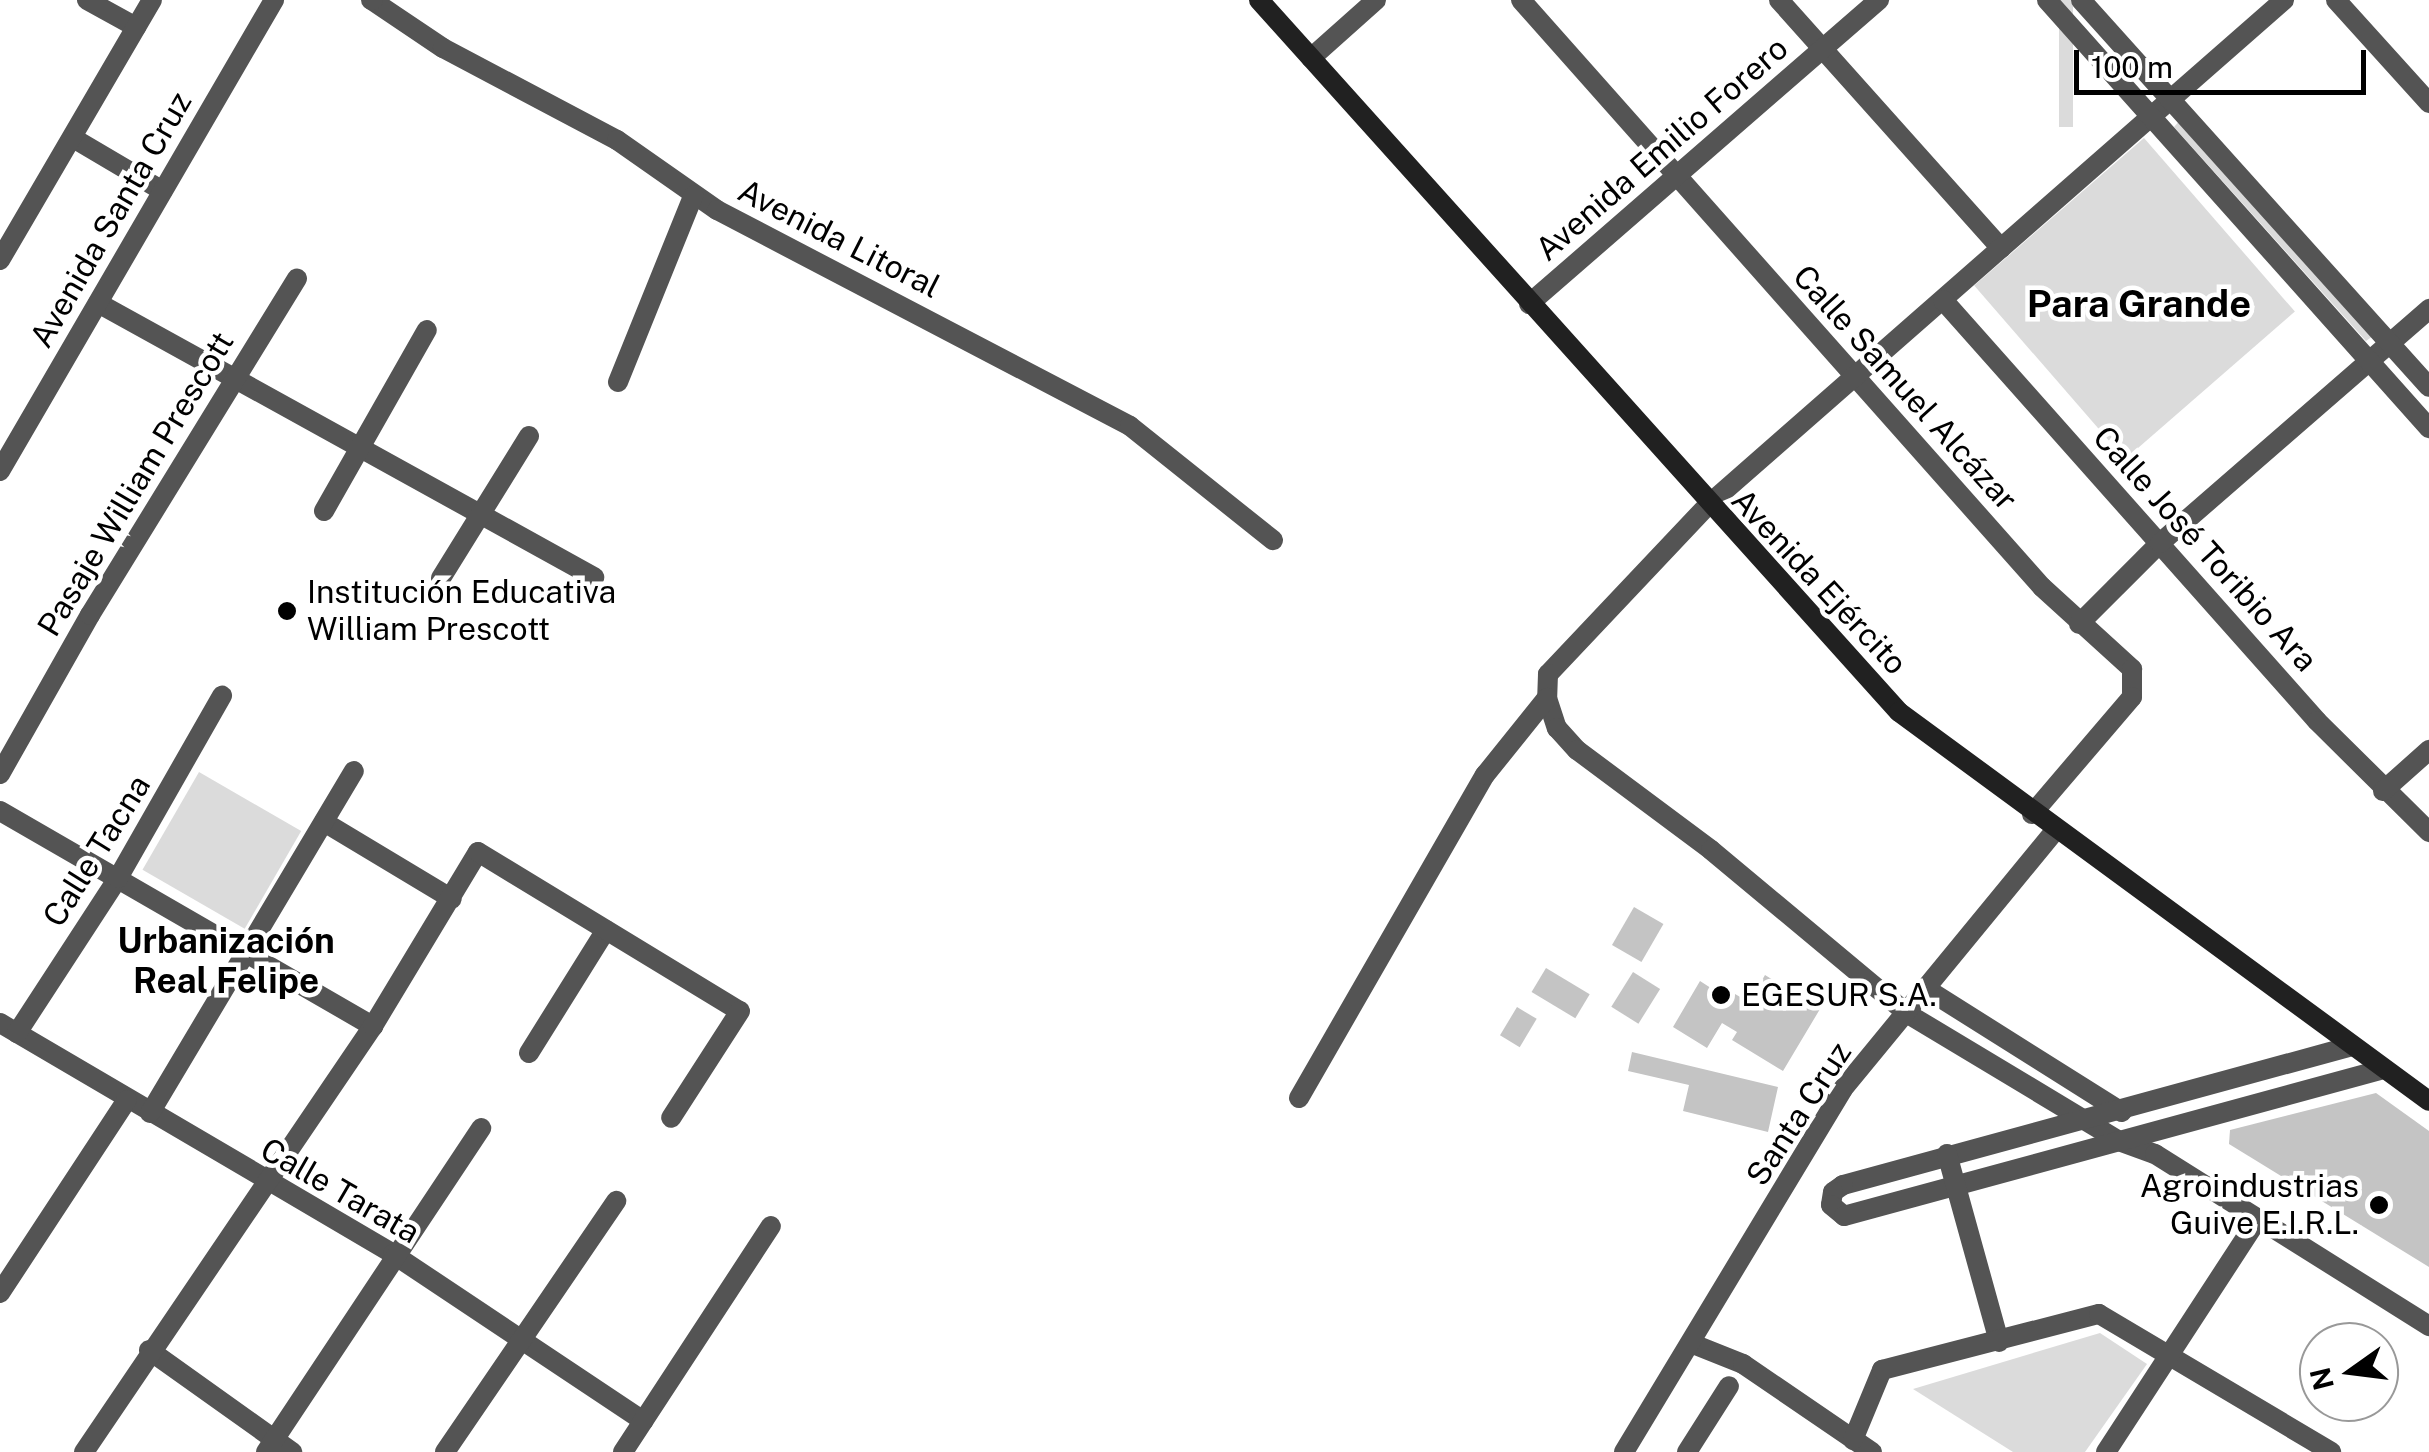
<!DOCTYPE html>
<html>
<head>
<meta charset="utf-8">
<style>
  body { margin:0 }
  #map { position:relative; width:2429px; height:1452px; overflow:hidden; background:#fff; font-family:"Public Sans",sans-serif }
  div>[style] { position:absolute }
  .green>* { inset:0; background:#dbdbdb; transform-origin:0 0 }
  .building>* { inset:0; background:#c4c4c4; transform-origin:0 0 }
  .minor>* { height:20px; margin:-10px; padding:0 10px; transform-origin:10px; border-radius:10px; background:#545454 }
  .tertiary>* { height:20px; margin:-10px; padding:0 10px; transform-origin:10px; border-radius:10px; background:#545454 }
  .secondary>* { height:20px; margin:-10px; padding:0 10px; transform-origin:10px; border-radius:10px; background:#212121 }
  .dots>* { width:28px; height:28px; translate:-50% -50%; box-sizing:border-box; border:5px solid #fff; border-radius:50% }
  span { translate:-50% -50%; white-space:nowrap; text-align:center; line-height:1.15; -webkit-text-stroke:9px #fff; paint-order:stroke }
  .street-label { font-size:32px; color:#000 }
  .poi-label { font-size:32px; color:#000 }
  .left { translate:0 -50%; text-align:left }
  .right { translate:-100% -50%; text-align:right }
  .neighbourhood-label { font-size:35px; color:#000; font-weight:700 }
  .quarter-label { font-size:38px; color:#000; font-weight:700 }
  .north { position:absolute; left:2299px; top:1322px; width:100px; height:100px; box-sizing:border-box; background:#fff; border:2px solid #999; border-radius:50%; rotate:256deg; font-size:28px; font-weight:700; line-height:40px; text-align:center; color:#000 }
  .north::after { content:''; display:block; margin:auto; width:35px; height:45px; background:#000; clip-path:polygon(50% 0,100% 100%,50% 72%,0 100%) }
  .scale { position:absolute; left:2074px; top:50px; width:292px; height:45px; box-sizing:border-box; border:5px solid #000; border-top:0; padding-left:12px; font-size:30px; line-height:35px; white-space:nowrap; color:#000; -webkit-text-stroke:8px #fff; paint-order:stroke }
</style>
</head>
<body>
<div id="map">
  <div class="green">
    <div style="left:2059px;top:0;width:14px;height:127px"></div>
    <div style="clip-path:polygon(2181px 119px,2373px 336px,2366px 341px,2174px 127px)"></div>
    <div style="left:2144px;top:138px;width:230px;height:225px;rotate:49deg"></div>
    <div style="left:199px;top:772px;width:118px;height:113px;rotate:30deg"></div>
    <div style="clip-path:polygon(2100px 1333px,2147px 1364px,2085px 1452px,2013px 1452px,1913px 1389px)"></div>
  </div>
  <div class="building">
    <div style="left:1634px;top:907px;width:34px;height:44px;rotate:30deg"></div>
    <div style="left:1546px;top:968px;width:51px;height:28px;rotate:31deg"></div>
    <div style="left:1633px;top:972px;width:32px;height:41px;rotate:32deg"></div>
    <div style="clip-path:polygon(1765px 975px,1820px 1009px,1783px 1071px,1732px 1040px,1737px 1032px,1722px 1023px,1707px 1048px,1673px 1027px,1700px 981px,1731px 1001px,1735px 994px,1749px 1002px)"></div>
    <div style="left:1517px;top:1007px;width:23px;height:33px;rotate:31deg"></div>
    <div style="clip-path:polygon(1632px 1052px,1778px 1087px,1768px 1132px,1683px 1111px,1689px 1085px,1628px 1071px)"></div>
    <div style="clip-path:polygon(2376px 1093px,2429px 1131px,2429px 1267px,2229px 1144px,2230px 1130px)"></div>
  </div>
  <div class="minor">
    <div style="left:87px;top:0;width:56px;rotate:28.9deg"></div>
    <div style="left:1521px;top:0;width:785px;rotate:48.41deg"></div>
    <div style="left:2042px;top:587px;width:122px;rotate:42.3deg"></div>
    <div style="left:2132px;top:669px;width:28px;rotate:90deg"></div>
    <div style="left:2132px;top:697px;width:154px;rotate:130.5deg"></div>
    <div style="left:1779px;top:0;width:333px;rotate:48.2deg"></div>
    <div style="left:2284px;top:0;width:766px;rotate:138.76deg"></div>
    <div style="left:1708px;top:505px;width:233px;rotate:133.4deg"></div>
    <div style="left:1548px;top:674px;width:24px;rotate:92deg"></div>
    <div style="left:1547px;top:698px;width:32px;rotate:72deg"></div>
    <div style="left:1557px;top:728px;width:30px;rotate:48deg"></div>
    <div style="left:1577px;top:750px;width:167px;rotate:36.7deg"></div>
    <div style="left:1711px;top:850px;width:256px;rotate:39.8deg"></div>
    <div style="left:1908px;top:1014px;width:246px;rotate:31deg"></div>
    <div style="left:2119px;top:1141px;width:38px;rotate:20deg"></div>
    <div style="left:2155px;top:1154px;width:324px;rotate:32.1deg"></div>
    <div style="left:2336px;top:0;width:139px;rotate:47.9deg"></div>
    <div style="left:373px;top:1px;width:84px;rotate:33.9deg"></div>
    <div style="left:443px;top:48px;width:197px;rotate:27.9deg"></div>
    <div style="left:617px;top:140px;width:122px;rotate:35deg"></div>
    <div style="left:717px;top:210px;width:466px;rotate:27.6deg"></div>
    <div style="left:1130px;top:426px;width:183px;rotate:38.6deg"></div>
    <div style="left:1311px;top:58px;width:87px;rotate:-41.7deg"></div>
    <div style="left:73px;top:138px;width:104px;rotate:30.5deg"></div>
    <div style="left:0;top:260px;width:301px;rotate:-59.7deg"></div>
    <div style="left:1943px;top:300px;width:563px;rotate:48.38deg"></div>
    <div style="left:2317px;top:721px;width:158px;rotate:44.7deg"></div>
    <div style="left:98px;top:303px;width:567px;rotate:28.92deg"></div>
    <div style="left:1529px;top:304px;width:464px;rotate:-41deg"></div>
    <div style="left:618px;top:382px;width:201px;rotate:-68deg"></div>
    <div style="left:324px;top:511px;width:208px;rotate:-60.4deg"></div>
    <div style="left:441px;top:578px;width:167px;rotate:-58.2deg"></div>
    <div style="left:2079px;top:624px;width:115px;rotate:-45deg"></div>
    <div style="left:2160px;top:543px;width:357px;rotate:-41deg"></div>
    <div style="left:0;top:774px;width:183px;rotate:-60.5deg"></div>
    <div style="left:90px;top:615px;width:395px;rotate:-58.4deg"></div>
    <div style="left:2383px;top:791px;width:62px;rotate:-41.7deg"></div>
    <div style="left:0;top:811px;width:431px;rotate:30deg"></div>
    <div style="left:324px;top:822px;width:149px;rotate:31deg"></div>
    <div style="left:1928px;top:990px;width:229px;rotate:32.2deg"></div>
    <div style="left:0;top:1023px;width:456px;rotate:30.4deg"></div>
    <div style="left:393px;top:1254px;width:301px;rotate:33.7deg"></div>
    <div style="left:17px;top:1033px;width:185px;rotate:-56.9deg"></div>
    <div style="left:118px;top:878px;width:210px;rotate:-60.3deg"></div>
    <div style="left:2352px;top:1046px;width:528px;rotate:164.73deg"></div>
    <div style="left:1843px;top:1185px;width:12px;rotate:145deg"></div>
    <div style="left:1833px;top:1192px;width:13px;rotate:99deg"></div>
    <div style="left:1831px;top:1205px;width:17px;rotate:40deg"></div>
    <div style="left:1844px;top:1216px;width:560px;rotate:-15.23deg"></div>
    <div style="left:529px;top:1053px;width:145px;rotate:-58deg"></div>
    <div style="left:1299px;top:1098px;width:373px;rotate:-60.1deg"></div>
    <div style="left:1485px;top:775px;width:99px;rotate:-51.2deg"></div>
    <div style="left:150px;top:1113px;width:398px;rotate:-59.2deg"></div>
    <div style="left:1947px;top:1154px;width:195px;rotate:74.5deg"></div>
    <div style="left:0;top:1293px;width:231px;rotate:-56.7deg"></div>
    <div style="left:1693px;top:1344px;width:54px;rotate:21.8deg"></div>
    <div style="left:1743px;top:1364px;width:156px;rotate:34.3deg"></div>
    <div style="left:149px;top:1350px;width:176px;rotate:35.5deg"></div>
    <div style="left:1853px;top:1440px;width:76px;rotate:-67.5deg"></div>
    <div style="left:1882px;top:1370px;width:224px;rotate:-14.5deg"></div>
    <div style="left:2099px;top:1314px;width:270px;rotate:30.7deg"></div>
    <div style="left:84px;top:1452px;width:515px;rotate:-55.85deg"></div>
    <div style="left:373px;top:1026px;width:203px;rotate:-58.9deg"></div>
    <div style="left:478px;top:852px;width:306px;rotate:31.3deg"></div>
    <div style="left:740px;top:1011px;width:127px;rotate:122.8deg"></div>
    <div style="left:266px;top:1452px;width:389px;rotate:-56.4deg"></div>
    <div style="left:445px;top:1452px;width:304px;rotate:-55.7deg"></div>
    <div style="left:623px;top:1452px;width:270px;rotate:-56.8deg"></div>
    <div style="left:1624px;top:1452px;width:423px;rotate:-58.9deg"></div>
    <div style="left:1842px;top:1090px;width:335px;rotate:-50.6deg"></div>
    <div style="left:1687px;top:1452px;width:78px;rotate:-57.5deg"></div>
    <div style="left:2106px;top:1452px;width:278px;rotate:-56.9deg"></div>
  </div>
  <div class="tertiary">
    <div style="left:371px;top:0;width:2px"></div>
    <div style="left:2047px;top:0;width:574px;rotate:48.25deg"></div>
    <div style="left:2081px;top:0;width:520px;rotate:48.04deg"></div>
    <div style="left:0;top:471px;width:545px;rotate:-59.81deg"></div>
  </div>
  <div class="secondary">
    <div style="left:1259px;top:0;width:957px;rotate:48.05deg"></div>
    <div style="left:1899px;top:712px;width:657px;rotate:36.28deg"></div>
  </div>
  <div class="dots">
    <div style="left:287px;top:611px;background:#000"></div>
    <div style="left:1721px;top:995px;background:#000"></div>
    <div style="left:2379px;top:1205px;background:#000"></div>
  </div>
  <div class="street-label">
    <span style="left:1662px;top:149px;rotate:-41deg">Avenida Emilio Forero</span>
    <span style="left:111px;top:220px;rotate:-60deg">Avenida Santa Cruz</span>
    <span style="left:839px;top:239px;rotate:27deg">Avenida Litoral</span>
    <span style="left:1905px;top:388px;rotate:48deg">Calle Samuel Alcázar</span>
    <span style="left:136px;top:484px;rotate:-59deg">Pasaje William Prescott</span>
    <span style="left:2205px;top:549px;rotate:48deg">Calle José Toribio Ara</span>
    <span style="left:1819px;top:582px;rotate:47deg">Avenida Ejército</span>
    <span style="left:97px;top:851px;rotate:-58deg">Calle Tacna</span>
    <span style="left:1799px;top:1114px;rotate:-57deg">Santa Cruz</span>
    <span style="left:340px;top:1191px;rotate:30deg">Calle Tarata</span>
  </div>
  <div class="poi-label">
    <span class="left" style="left:307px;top:611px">Institución Educativa<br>William Prescott</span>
    <span class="left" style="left:1741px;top:995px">EGESUR S.A.</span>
    <span class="right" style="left:2359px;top:1205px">Agroindustrias<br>Guive E.I.R.L.</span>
  </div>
  <div class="neighbourhood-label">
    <span style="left:226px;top:961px">Urbanización<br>Real Felipe</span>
  </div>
  <div class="quarter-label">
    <span style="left:2139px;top:304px">Para Grande</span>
  </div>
  <div class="north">N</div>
  <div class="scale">100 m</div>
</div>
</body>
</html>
